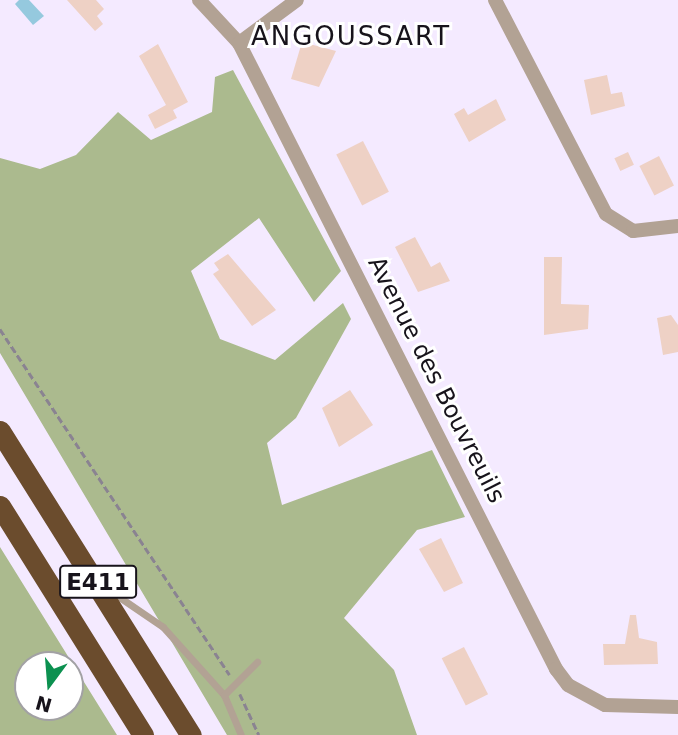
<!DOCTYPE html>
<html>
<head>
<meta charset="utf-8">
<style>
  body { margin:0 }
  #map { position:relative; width:678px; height:735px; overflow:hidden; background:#f4eaff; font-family:"DejaVu Sans",sans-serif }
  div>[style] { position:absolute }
  .forest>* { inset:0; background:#abba8e }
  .water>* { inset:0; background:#95c9de }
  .building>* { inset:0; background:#eed1c5; transform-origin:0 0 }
  .path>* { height:2.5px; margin-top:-1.25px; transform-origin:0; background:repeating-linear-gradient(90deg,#8a8391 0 7px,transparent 0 10.5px) }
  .lane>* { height:7px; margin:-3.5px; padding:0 3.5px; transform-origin:3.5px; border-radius:3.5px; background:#b2a294 }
  .street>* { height:14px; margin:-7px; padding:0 7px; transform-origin:7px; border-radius:7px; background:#b2a294 }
  .highway>* { height:21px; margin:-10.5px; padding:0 10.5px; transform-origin:10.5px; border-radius:10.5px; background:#6b4c2d }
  span { translate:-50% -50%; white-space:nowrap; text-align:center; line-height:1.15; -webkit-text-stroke:6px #fff; paint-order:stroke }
  .shield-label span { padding:2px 5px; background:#fff; border:2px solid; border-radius:5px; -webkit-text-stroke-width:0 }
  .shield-label { font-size:23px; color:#17131b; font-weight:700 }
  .street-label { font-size:24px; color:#17131b }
  .neighbourhood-label { font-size:26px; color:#17131b; letter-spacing:2px }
  .north { position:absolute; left:14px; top:651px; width:70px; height:70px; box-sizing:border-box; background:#fff; border:2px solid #a2a1a4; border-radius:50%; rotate:196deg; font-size:19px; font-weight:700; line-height:28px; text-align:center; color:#17131b }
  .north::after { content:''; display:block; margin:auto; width:24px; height:32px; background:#0c9150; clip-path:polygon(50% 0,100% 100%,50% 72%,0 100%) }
</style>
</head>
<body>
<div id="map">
  <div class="forest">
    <div style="clip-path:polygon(233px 70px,341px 271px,314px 302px,259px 218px,191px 271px,220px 339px,275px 360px,343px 303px,351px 319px,296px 418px,267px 443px,282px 505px,432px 450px,465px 517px,417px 530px,344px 618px,394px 670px,417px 735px,227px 735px,0 353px,0 158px,40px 169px,76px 155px,118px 112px,151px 140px,212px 112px,215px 77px)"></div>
    <div style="clip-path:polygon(evenodd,0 547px,117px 735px,0 735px,0 547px,70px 665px,70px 707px,28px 707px,28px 665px,70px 665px)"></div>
  </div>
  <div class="water">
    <div style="clip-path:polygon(19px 0,29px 0,44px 16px,33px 25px,15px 4px)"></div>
  </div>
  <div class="building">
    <div style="clip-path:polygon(67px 0,96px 0,104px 9px,97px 16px,103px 24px,95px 31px)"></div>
    <div style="clip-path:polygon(302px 42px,336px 51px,319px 87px,291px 79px)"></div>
    <div style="clip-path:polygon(158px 44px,188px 102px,173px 110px,177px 118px,155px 129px,148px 115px,166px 105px,139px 56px)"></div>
    <div style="clip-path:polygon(607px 75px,611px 94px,622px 92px,625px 106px,591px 115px,584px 80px)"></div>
    <div style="clip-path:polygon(496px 99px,506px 120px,469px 142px,454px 114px,464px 108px,468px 115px)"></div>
    <div style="left:363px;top:141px;width:57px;height:30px;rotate:63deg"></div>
    <div style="left:628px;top:152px;width:14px;height:15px;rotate:65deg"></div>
    <div style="left:659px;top:156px;width:33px;height:22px;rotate:63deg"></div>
    <div style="clip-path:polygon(415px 237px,431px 267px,440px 262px,450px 281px,418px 292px,395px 247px)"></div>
    <div style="clip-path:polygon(228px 254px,276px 310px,252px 326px,213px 274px,219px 270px,214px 263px)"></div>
    <div style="clip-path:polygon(544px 257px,562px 257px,561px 304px,589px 305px,588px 329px,544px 335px)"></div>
    <div style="clip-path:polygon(671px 315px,678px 325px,678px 352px,663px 355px,657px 318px)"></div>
    <div style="clip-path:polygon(350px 390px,373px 425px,339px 447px,322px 408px)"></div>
    <div style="clip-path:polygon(441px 538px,463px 583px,444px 592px,419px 549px)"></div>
    <div style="clip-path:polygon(630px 615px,636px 615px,639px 638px,657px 642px,658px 664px,604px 665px,603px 644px,625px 644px)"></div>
    <div style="left:464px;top:647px;width:53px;height:25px;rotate:63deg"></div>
  </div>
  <div class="path">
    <div style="left:0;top:329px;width:415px;rotate:56.4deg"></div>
    <div style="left:240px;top:694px;width:45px;rotate:65.1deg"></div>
  </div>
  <div class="lane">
    <div style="left:106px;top:588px;width:69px;rotate:34.4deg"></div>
    <div style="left:163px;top:627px;width:91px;rotate:48.1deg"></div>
    <div style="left:224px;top:695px;width:43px;rotate:67deg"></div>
    <div style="left:224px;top:695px;width:47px;rotate:-45deg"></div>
  </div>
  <div class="street">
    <div style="left:199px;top:0;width:59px;rotate:47.1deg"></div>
    <div style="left:239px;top:43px;width:702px;rotate:63.14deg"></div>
    <div style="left:556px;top:669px;width:20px;rotate:53deg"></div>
    <div style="left:568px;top:685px;width:42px;rotate:28.4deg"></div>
    <div style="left:605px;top:705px;width:73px;rotate:1.6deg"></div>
    <div style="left:495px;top:0;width:241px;rotate:62.6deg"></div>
    <div style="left:606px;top:214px;width:32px;rotate:32deg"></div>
    <div style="left:633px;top:231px;width:45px;rotate:-6.3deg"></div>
    <div style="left:239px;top:43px;width:72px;rotate:-36.6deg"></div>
  </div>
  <div class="highway">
    <div style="left:0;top:431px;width:359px;rotate:57.9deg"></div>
    <div style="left:0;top:506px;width:270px;rotate:58deg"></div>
  </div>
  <div class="shield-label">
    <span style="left:98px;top:582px">E411</span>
  </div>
  <div class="street-label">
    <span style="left:436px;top:380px;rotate:63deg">Avenue des Bouvreuils</span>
  </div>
  <div class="neighbourhood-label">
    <span style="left:351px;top:37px">ANGOUSSART</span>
  </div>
  <div class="north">N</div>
</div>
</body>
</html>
